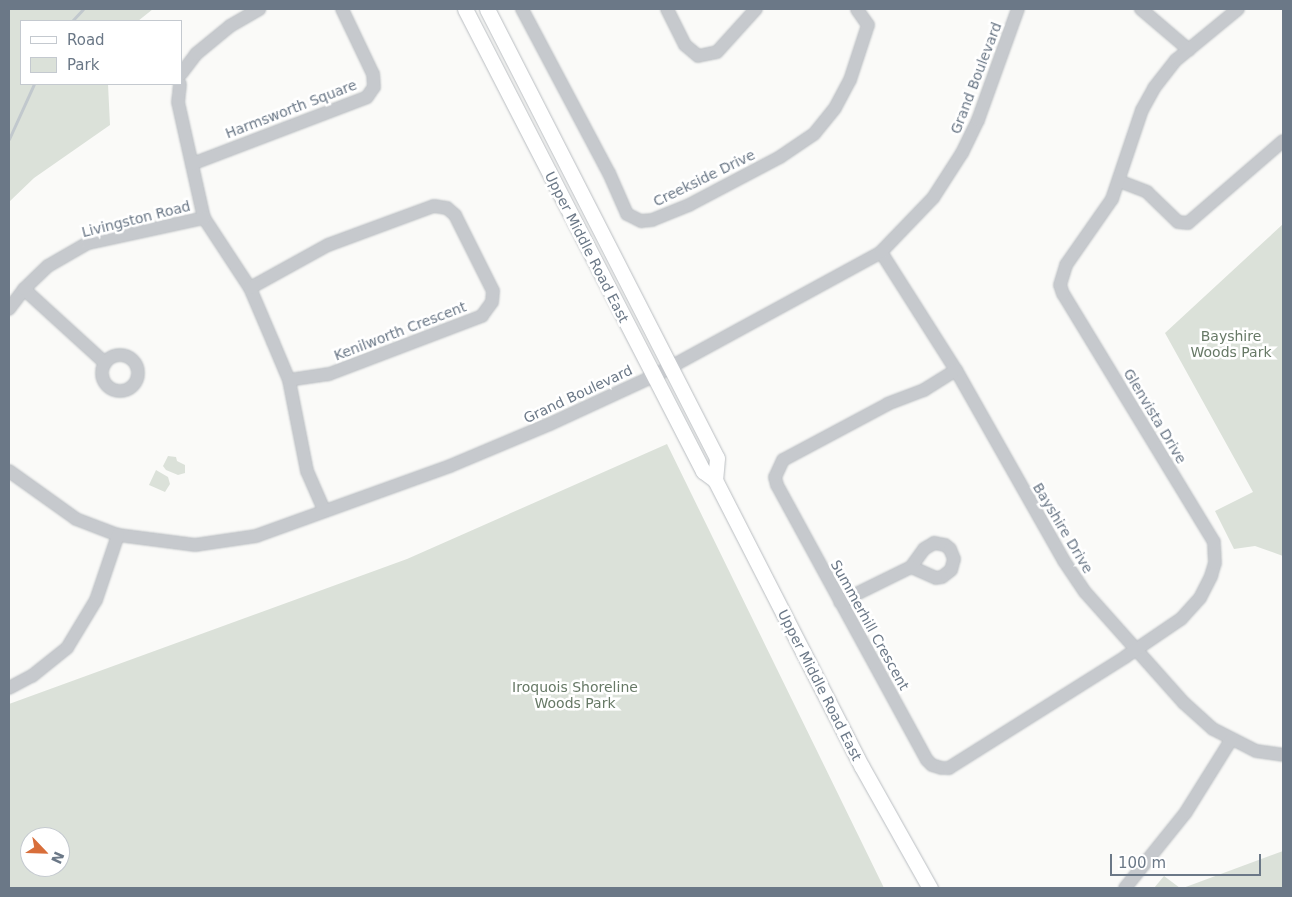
<!DOCTYPE html>
<html>
<head>
<meta charset="utf-8">
<style>
  body { margin:0 }
  #map { position:relative; width:1292px; height:897px; overflow:hidden; background:#fafaf8; font-family:"DejaVu Sans",sans-serif }
  div>[style] { position:absolute }
  .green>* { inset:0; background:#dbe1d9 }
  .stream>* { height:3px; margin:-1.5px; padding:0 1.5px; transform-origin:1.5px; border-radius:1.5px; background:#c1c8cd }
  .roads { filter:drop-shadow(0 0 1px #b9bdc1) drop-shadow(0 0 1px #b9bdc1) }
  .minor>* { height:12px; margin:-6px; padding:0 6px; transform-origin:6px; border-radius:6px; background:#c6c9cd }
  .minor>.ring { margin:-6px; padding:0; box-sizing:content-box; background:none; border:12px solid #c6c9cd; border-radius:50% }
  .major>* { height:15px; margin:-7.5px; padding:0 7.5px; transform-origin:7.5px; border-radius:7.5px; background:#fff }
  span { translate:-50% -50%; white-space:nowrap; text-align:center; line-height:1.15; -webkit-text-stroke:5px #fff; paint-order:stroke }
  .street-label { font-size:14px; color:#6b7887 }
  .park-label { font-size:14px; color:#677966 }
  .frame { position:absolute; inset:0; border:10px solid #6b7887; pointer-events:none }
  .legend { position:absolute; left:20px; top:20px; width:162px; height:65px; box-sizing:border-box; background:#fff; border:1px solid #c4c9cf; margin:0; padding:6px 9px; list-style:none; font-size:15px; color:#6b7887 }
  .legend li { display:flex; align-items:center; gap:10px; height:25px }
  .legend b { width:25px; border:1px solid #c4c9cf }
  .north { position:absolute; left:20px; top:827px; width:50px; height:50px; box-sizing:border-box; background:#fff; border:1px solid #c4c9cf; border-radius:50%; rotate:114deg; font-size:14px; font-weight:700; line-height:20px; text-align:center; color:#6b7887 }
  .north::after { content:''; display:block; margin:auto; width:18px; height:22px; background:#d86e3a; clip-path:polygon(50% 0,100% 100%,50% 72%,0 100%) }
  .scale { position:absolute; left:1110px; top:854px; width:151px; height:22px; box-sizing:border-box; border:2px solid #6b7887; border-top:0; padding-left:6px; font-size:15px; line-height:18px; white-space:nowrap; color:#6b7887; -webkit-text-stroke:4px #fff; paint-order:stroke }
</style>
</head>
<body>
<div id="map">
  <div class="green">
    <div style="clip-path:polygon(9px 9px,153px 9px,138px 21px,21px 21px,21px 84px,108px 84px,110px 125px,34px 178px,9px 202px)"></div>
    <div style="clip-path:polygon(1283px 224px,1283px 556px,1255px 546px,1234px 549px,1215px 511px,1253px 492px,1165px 333px)"></div>
    <div style="clip-path:polygon(evenodd,667px 444px,884px 888px,9px 888px,9px 704px,407px 559px,667px 444px,30px 837px,60px 837px,60px 867px,30px 867px,30px 837px)"></div>
    <div style="clip-path:polygon(168px 456px,176px 457px,177px 461px,185px 465px,185px 473px,178px 475px,166px 470px,163px 466px)"></div>
    <div style="clip-path:polygon(156px 470px,168px 477px,170px 484px,165px 492px,149px 485px)"></div>
    <div style="clip-path:polygon(1283px 851px,1283px 888px,1183px 888px)"></div>
    <div style="clip-path:polygon(1164px 876px,1180px 888px,1154px 888px)"></div>
  </div>
  <div class="stream">
    <div style="left:72px;top:21px;width:16px;rotate:-47deg"></div>
    <div style="left:9px;top:139px;width:60px;rotate:-65.6deg"></div>
  </div>
  <div class="roads">
    <div class="minor">
      <div style="left:522px;top:9px;width:186px;rotate:62.1deg"></div>
      <div style="left:609px;top:173px;width:45px;rotate:66.3deg"></div>
      <div style="left:627px;top:214px;width:16px;rotate:27deg"></div>
      <div style="left:641px;top:221px;width:11px;rotate:-5deg"></div>
      <div style="left:652px;top:220px;width:40px;rotate:-22deg"></div>
      <div style="left:689px;top:205px;width:103px;rotate:-27.8deg"></div>
      <div style="left:780px;top:157px;width:41px;rotate:-34.1deg"></div>
      <div style="left:814px;top:134px;width:33px;rotate:-51deg"></div>
      <div style="left:835px;top:108px;width:32px;rotate:-62deg"></div>
      <div style="left:850px;top:80px;width:58px;rotate:-71.9deg"></div>
      <div style="left:868px;top:25px;width:19px;rotate:-125deg"></div>
      <div style="left:667px;top:9px;width:40px;rotate:63.4deg"></div>
      <div style="left:685px;top:45px;width:17px;rotate:40deg"></div>
      <div style="left:698px;top:56px;width:19px;rotate:-12deg"></div>
      <div style="left:717px;top:52px;width:58px;rotate:-47.8deg"></div>
      <div style="left:1141px;top:9px;width:63px;rotate:40.5deg"></div>
      <div style="left:181px;top:74px;width:25px;rotate:-53deg"></div>
      <div style="left:196px;top:54px;width:44px;rotate:-39.5deg"></div>
      <div style="left:230px;top:26px;width:34px;rotate:-30deg"></div>
      <div style="left:180px;top:84px;width:18px;rotate:96deg"></div>
      <div style="left:178px;top:102px;width:119px;rotate:77.4deg"></div>
      <div style="left:204px;top:218px;width:84px;rotate:56.7deg"></div>
      <div style="left:250px;top:288px;width:59px;rotate:66.9deg"></div>
      <div style="left:273px;top:342px;width:41px;rotate:67.2deg"></div>
      <div style="left:289px;top:380px;width:93px;rotate:78.8deg"></div>
      <div style="left:307px;top:471px;width:43px;rotate:66.4deg"></div>
      <div style="left:192px;top:164px;width:187px;rotate:-20.9deg"></div>
      <div style="left:367px;top:97px;width:12px;rotate:-55deg"></div>
      <div style="left:374px;top:87px;width:13px;rotate:-94deg"></div>
      <div style="left:373px;top:74px;width:72px;rotate:-115.5deg"></div>
      <div style="left:1119px;top:181px;width:30px;rotate:21deg"></div>
      <div style="left:1147px;top:192px;width:43px;rotate:44.1deg"></div>
      <div style="left:1178px;top:222px;width:10px;rotate:6deg"></div>
      <div style="left:1188px;top:223px;width:125px;rotate:-40.8deg"></div>
      <div style="left:881px;top:252px;width:140px;rotate:57.6deg"></div>
      <div style="left:956px;top:370px;width:219px;rotate:60.5deg"></div>
      <div style="left:1064px;top:561px;width:37px;rotate:56deg"></div>
      <div style="left:1085px;top:592px;width:149px;rotate:48.3deg"></div>
      <div style="left:1184px;top:703px;width:39px;rotate:42deg"></div>
      <div style="left:1213px;top:729px;width:48px;rotate:27.1deg"></div>
      <div style="left:1256px;top:751px;width:27px;rotate:8deg"></div>
      <div style="left:250px;top:288px;width:89px;rotate:-28.9deg"></div>
      <div style="left:328px;top:245px;width:113px;rotate:-20.2deg"></div>
      <div style="left:434px;top:206px;width:13px;rotate:9deg"></div>
      <div style="left:447px;top:208px;width:11px;rotate:41deg"></div>
      <div style="left:455px;top:215px;width:85px;rotate:63.4deg"></div>
      <div style="left:493px;top:291px;width:11px;rotate:95deg"></div>
      <div style="left:492px;top:302px;width:17px;rotate:126deg"></div>
      <div style="left:482px;top:316px;width:164px;rotate:159.2deg"></div>
      <div style="left:329px;top:374px;width:40px;rotate:171.5deg"></div>
      <div style="left:24px;top:289px;width:110px;rotate:42.4deg"></div>
      <div style="left:9px;top:309px;width:25px;rotate:-53deg"></div>
      <div style="left:24px;top:289px;width:33px;rotate:-44deg"></div>
      <div style="left:48px;top:266px;width:46px;rotate:-29.9deg"></div>
      <div style="left:88px;top:243px;width:119px;rotate:-12.2deg"></div>
      <div class="ring" style="left:102px;top:355px;width:24px;height:24px"></div>
      <div style="left:956px;top:370px;width:38px;rotate:148deg"></div>
      <div style="left:924px;top:390px;width:39px;rotate:159deg"></div>
      <div style="left:888px;top:404px;width:119px;rotate:151.9deg"></div>
      <div style="left:783px;top:460px;width:19px;rotate:115deg"></div>
      <div style="left:775px;top:477px;width:8px;rotate:76deg"></div>
      <div style="left:777px;top:485px;width:313px;rotate:61.4deg"></div>
      <div style="left:927px;top:760px;width:7px;rotate:45deg"></div>
      <div style="left:932px;top:765px;width:10px;rotate:17deg"></div>
      <div style="left:942px;top:768px;width:7px"></div>
      <div style="left:949px;top:768px;width:208px;rotate:-32.2deg"></div>
      <div style="left:1125px;top:657px;width:68px;rotate:-34.2deg"></div>
      <div style="left:1181px;top:619px;width:28px;rotate:-48deg"></div>
      <div style="left:1200px;top:598px;width:25px;rotate:-63deg"></div>
      <div style="left:1211px;top:576px;width:14px;rotate:-73deg"></div>
      <div style="left:1215px;top:563px;width:21px;rotate:-93deg"></div>
      <div style="left:1214px;top:542px;width:290px;rotate:-121.3deg"></div>
      <div style="left:1063px;top:294px;width:9px;rotate:-108deg"></div>
      <div style="left:1060px;top:285px;width:21px;rotate:-73deg"></div>
      <div style="left:1066px;top:265px;width:80px;rotate:-55.1deg"></div>
      <div style="left:1112px;top:199px;width:94px;rotate:-71.4deg"></div>
      <div style="left:1142px;top:110px;width:25px;rotate:-61deg"></div>
      <div style="left:1154px;top:88px;width:36px;rotate:-52deg"></div>
      <div style="left:1176px;top:60px;width:80px;rotate:-39.4deg"></div>
      <div style="left:9px;top:471px;width:82px;rotate:35.6deg"></div>
      <div style="left:76px;top:519px;width:45px;rotate:20.9deg"></div>
      <div style="left:118px;top:535px;width:78px;rotate:7.4deg"></div>
      <div style="left:195px;top:545px;width:62px;rotate:-8.4deg"></div>
      <div style="left:256px;top:536px;width:206px;rotate:-19.8deg"></div>
      <div style="left:450px;top:466px;width:108px;rotate:-22.8deg"></div>
      <div style="left:550px;top:424px;width:115px;rotate:-24.8deg"></div>
      <div style="left:654px;top:376px;width:259px;rotate:-28.6deg"></div>
      <div style="left:881px;top:252px;width:75px;rotate:-46.1deg"></div>
      <div style="left:933px;top:198px;width:54px;rotate:-57.2deg"></div>
      <div style="left:962px;top:153px;width:37px;rotate:-64deg"></div>
      <div style="left:978px;top:120px;width:118px;rotate:-70.2deg"></div>
      <div style="left:934px;top:543px;width:11px;rotate:10deg"></div>
      <div style="left:945px;top:545px;width:6px;rotate:39deg"></div>
      <div style="left:950px;top:549px;width:11px;rotate:68deg"></div>
      <div style="left:954px;top:559px;width:11px;rotate:105deg"></div>
      <div style="left:951px;top:570px;width:11px;rotate:142deg"></div>
      <div style="left:942px;top:577px;width:6px;rotate:171deg"></div>
      <div style="left:936px;top:578px;width:27px;rotate:-156deg"></div>
      <div style="left:911px;top:567px;width:22px;rotate:-54deg"></div>
      <div style="left:924px;top:549px;width:12px;rotate:-31deg"></div>
      <div style="left:840px;top:602px;width:79px;rotate:-26.2deg"></div>
      <div style="left:9px;top:688px;width:26px;rotate:-28deg"></div>
      <div style="left:32px;top:676px;width:45px;rotate:-38.7deg"></div>
      <div style="left:67px;top:648px;width:56px;rotate:-58.9deg"></div>
      <div style="left:96px;top:600px;width:69px;rotate:-71.3deg"></div>
      <div style="left:1125px;top:888px;width:97px;rotate:-51.2deg"></div>
      <div style="left:1186px;top:812px;width:85px;rotate:-58deg"></div>
    </div>
    <div class="major">
      <div style="left:465px;top:9px;width:520px;rotate:62.74deg"></div>
      <div style="left:703px;top:471px;width:15px;rotate:37deg"></div>
      <div style="left:715px;top:480px;width:322px;rotate:62.9deg"></div>
      <div style="left:862px;top:767px;width:139px;rotate:60.7deg"></div>
      <div style="left:487px;top:9px;width:504px;rotate:62.88deg"></div>
      <div style="left:717px;top:458px;width:22px;rotate:95deg"></div>
    </div>
  </div>
  <div class="street-label">
    <span style="left:976px;top:78px;rotate:-69deg">Grand Boulevard</span>
    <span style="left:291px;top:109px;rotate:-21deg">Harmsworth Square</span>
    <span style="left:704px;top:178px;rotate:-26deg">Creekside Drive</span>
    <span style="left:136px;top:219px;rotate:-14deg">Livingston Road</span>
    <span style="left:587px;top:247px;rotate:63deg">Upper Middle Road East</span>
    <span style="left:400px;top:331px;rotate:-21deg">Kenilworth Crescent</span>
    <span style="left:578px;top:394px;rotate:-25deg">Grand Boulevard</span>
    <span style="left:1155px;top:416px;rotate:59deg">Glenvista Drive</span>
    <span style="left:1063px;top:528px;rotate:59deg">Bayshire Drive</span>
    <span style="left:870px;top:625px;rotate:61deg">Summerhill Crescent</span>
    <span style="left:820px;top:685px;rotate:63deg">Upper Middle Road East</span>
  </div>
  <div class="park-label">
    <span style="left:1231px;top:344px">Bayshire<br>Woods Park</span>
    <span style="left:575px;top:695px">Iroquois Shoreline<br>Woods Park</span>
  </div>
  <div class="frame"></div>
  <ul class="legend">
  <li><b style="height:6px;background:#fff"></b>Road</li>
  <li><b style="height:14px;background:#dbe1d9"></b>Park</li>
  </ul>
  <div class="north">N</div>
  <div class="scale">100 m</div>
</div>
</body>
</html>
